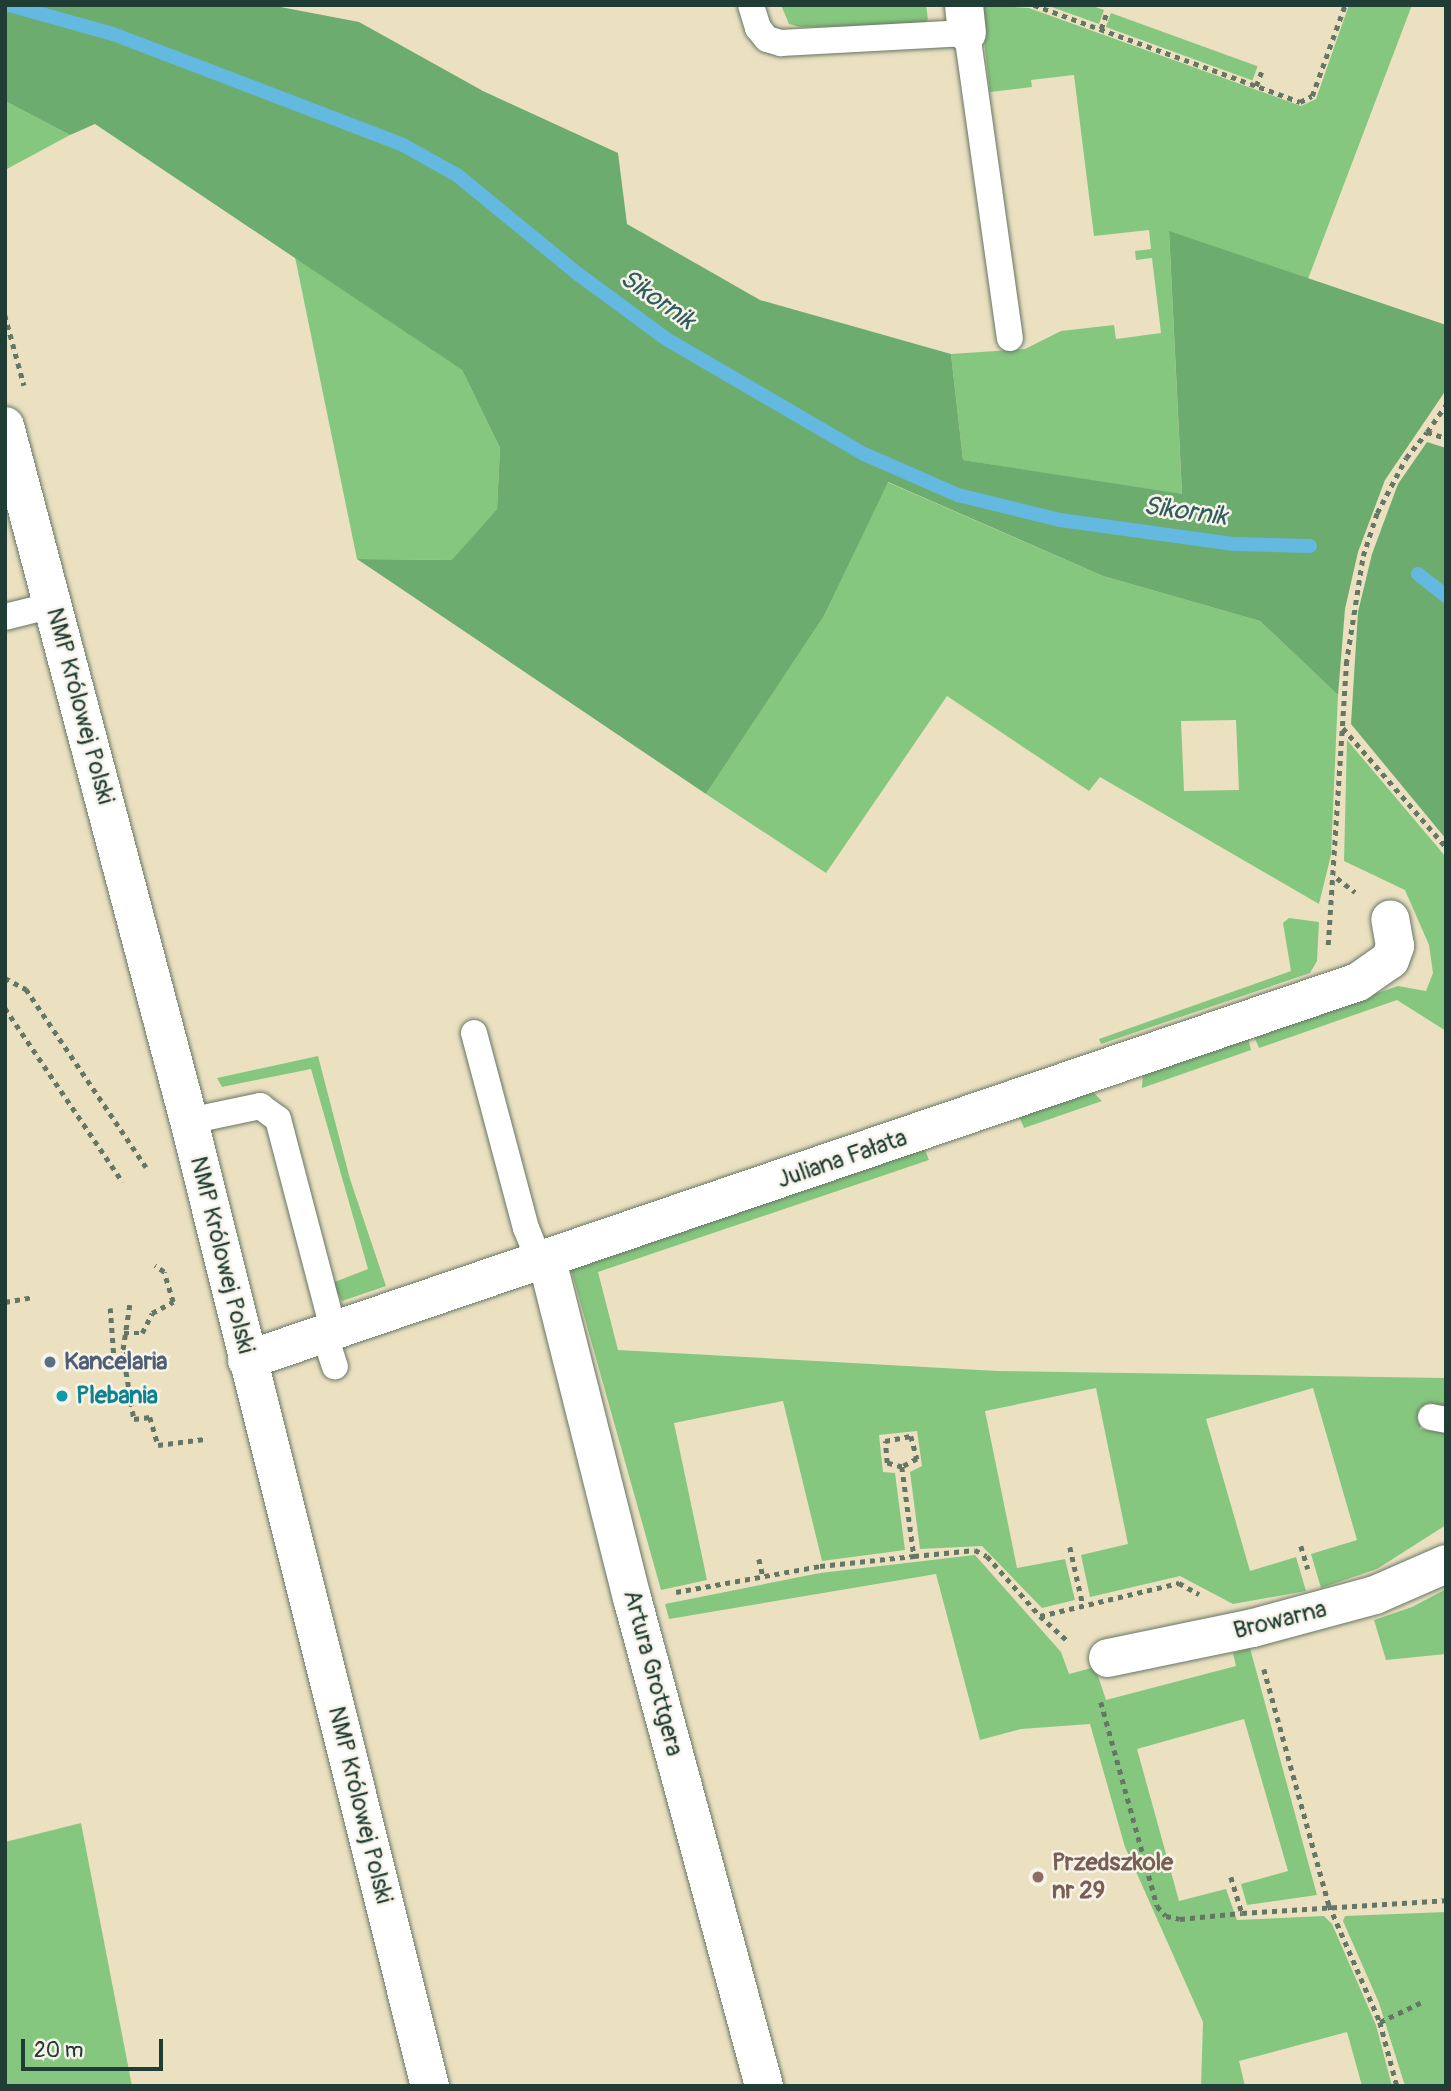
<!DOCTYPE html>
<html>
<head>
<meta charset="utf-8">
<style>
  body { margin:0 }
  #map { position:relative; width:1451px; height:2091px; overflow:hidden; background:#ebe1c1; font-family:Pangolin,sans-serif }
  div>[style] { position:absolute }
  .green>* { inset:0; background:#86c77f; transform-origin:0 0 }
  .forest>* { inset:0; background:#6cac6e }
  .stream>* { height:14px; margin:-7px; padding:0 7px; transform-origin:7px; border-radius:7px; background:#63b9e0 }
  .path>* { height:4.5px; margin-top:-2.25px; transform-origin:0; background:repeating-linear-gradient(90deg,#667665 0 5px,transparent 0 10px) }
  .roads { filter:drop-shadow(0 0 2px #667665) drop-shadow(0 0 2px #667665) }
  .service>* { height:26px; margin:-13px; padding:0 13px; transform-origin:13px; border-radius:13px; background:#fff }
  .minor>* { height:38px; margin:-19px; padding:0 19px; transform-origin:19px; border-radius:19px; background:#fff }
  .dots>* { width:19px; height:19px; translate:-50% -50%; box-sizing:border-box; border:4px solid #f7f3e8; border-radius:50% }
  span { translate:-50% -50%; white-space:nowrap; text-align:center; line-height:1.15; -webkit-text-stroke:5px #f7f3e8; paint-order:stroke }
  .street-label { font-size:24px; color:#1f3d34 }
  .service-label { font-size:24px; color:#4e5e75; font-weight:700 }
  .left { translate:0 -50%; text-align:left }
  .culture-label { font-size:24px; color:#0d838f; font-weight:700 }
  .education-label { font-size:24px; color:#785e54; font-weight:700 }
  .water-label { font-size:26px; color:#305c5f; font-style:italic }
  .frame { position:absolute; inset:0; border:7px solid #1f3d34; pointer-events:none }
  .scale { position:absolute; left:21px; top:2039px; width:142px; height:32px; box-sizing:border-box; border:4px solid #1f3d34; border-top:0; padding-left:9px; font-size:21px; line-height:24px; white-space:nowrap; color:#1f3d34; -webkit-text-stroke:5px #f7f3e8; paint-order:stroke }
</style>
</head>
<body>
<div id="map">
  <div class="green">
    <div style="clip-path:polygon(781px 5px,926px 5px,928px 20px,919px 26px,800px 27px,789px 24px)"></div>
    <div style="clip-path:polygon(980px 5px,1029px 8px,1301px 106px,1316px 99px,1349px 5px,1412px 5px,1308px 279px,1169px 232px,1182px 495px,963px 460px,951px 354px,1025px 349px,1061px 331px,1114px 325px,1116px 339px,1161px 333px,1152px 258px,1136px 260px,1135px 251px,1151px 249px,1149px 230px,1094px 236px,1074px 75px,1031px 80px,1032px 87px,990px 92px)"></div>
    <div style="clip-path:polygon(1046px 5px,1090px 5px,1104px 10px,1099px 24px)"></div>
    <div style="left:1111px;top:13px;width:156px;height:15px;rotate:20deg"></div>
    <div style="clip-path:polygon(5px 101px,70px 135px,5px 170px)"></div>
    <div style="clip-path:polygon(295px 257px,462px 370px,500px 448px,497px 509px,453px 560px,357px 559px)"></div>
    <div style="clip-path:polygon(evenodd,887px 482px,1103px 576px,1260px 621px,1338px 695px,1331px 855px,1319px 904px,1100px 777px,1089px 791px,947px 696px,826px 873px,706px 794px,824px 616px,887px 482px,1236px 720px,1239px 790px,1184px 791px,1181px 721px,1236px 720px)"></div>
    <div style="clip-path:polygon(1347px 740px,1446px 857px,1446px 1031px,1397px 1000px,1259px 1048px,1254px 1036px,1398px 986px,1426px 991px,1433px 973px,1429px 945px,1405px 890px,1344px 861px)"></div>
    <div style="clip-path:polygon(1289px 918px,1319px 922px,1317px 961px,1310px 973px,1101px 1044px,1099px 1039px,1291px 971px,1283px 923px)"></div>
    <div style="clip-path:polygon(1248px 1038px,1251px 1050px,1142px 1088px,1143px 1073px)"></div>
    <div style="clip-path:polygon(318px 1056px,350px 1179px,386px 1286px,342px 1301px,332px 1283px,368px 1269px,311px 1069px,222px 1087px,217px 1078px)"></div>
    <div style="clip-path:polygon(1091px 1090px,1102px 1101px,1024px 1128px,1019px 1116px)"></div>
    <div style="clip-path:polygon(924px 1147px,929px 1160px,598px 1272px,618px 1350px,997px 1371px,1446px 1378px,1446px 1407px,1425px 1404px,1420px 1429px,1446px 1433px,1446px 1525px,1377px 1569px,1321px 1588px,1311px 1554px,1357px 1540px,1313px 1388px,1206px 1419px,1250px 1571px,1296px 1557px,1306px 1591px,1233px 1604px,1180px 1576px,1090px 1597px,1081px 1555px,1128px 1544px,1096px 1388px,985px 1411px,1017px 1568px,1065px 1559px,1075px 1600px,1042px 1608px,982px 1546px,920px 1549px,910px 1472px,922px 1466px,917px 1431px,879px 1435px,883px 1472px,895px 1473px,905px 1550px,822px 1561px,783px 1401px,674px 1423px,707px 1580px,661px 1590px,569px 1262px)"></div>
    <div style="clip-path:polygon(975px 1555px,1061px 1652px,1069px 1674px,1095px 1667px,1106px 1700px,1236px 1666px,1233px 1653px,1250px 1648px,1317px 1895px,1247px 1905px,1241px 1884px,1288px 1871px,1244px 1719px,1137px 1749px,1179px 1901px,1226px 1889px,1237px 1920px,1324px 1916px,1332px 1924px,1376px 2025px,1392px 2086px,1362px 2086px,1347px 2032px,1239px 2061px,1245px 2086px,1201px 2086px,1203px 2022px,1125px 1847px,1090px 1724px,1021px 1729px,980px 1740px,936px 1574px,669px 1619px,665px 1604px,820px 1573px)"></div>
    <div style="clip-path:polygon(1446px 1589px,1446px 1654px,1386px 1660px,1374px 1620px,1412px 1607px)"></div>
    <div style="clip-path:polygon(81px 1823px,132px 2086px,5px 2086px,5px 1842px)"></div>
    <div style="clip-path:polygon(1446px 1912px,1446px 2086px,1405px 2086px,1379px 2003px,1343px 1921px,1345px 1916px)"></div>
  </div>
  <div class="forest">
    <div style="clip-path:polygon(5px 5px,270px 5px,359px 22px,483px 91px,618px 153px,627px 224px,760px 300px,951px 354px,963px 460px,1182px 494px,1169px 231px,1446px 325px,1446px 390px,1385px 480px,1358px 552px,1345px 609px,1338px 695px,1260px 621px,1103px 576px,888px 482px,824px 616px,706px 794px,357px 559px,452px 560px,497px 509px,500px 448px,462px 370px,95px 124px,70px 135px,5px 101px)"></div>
    <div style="clip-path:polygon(1427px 442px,1446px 448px,1446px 839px,1351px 724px,1358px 612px,1372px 554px,1398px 484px)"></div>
  </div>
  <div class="stream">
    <div style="left:9px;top:5px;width:108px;rotate:15.6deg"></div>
    <div style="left:113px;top:34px;width:311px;rotate:20.9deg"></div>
    <div style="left:403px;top:145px;width:62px;rotate:29.1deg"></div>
    <div style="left:457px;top:175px;width:156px;rotate:39.3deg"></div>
    <div style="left:578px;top:274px;width:112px;rotate:36.3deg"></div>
    <div style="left:668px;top:340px;width:227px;rotate:30.2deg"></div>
    <div style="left:864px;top:454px;width:103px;rotate:23.6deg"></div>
    <div style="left:958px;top:495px;width:105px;rotate:13.8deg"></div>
    <div style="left:1060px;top:520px;width:176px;rotate:7.9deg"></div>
    <div style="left:1234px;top:544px;width:76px;rotate:1.5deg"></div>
    <div style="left:1418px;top:574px;width:36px;rotate:38deg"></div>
  </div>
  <div class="path">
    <div style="left:1034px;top:5px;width:283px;rotate:20deg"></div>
    <div style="left:1300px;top:102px;width:13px;rotate:-27deg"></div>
    <div style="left:1312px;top:96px;width:97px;rotate:-70.1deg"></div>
    <div style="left:1101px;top:29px;width:18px;rotate:-71deg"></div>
    <div style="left:1256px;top:86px;width:17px;rotate:-69deg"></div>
    <div style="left:5px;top:315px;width:73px;rotate:74.8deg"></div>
    <div style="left:1427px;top:432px;width:33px;rotate:-55deg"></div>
    <div style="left:1343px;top:728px;width:157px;rotate:49.1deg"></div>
    <div style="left:1337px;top:878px;width:23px;rotate:38deg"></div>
    <div style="left:1328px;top:945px;width:282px;rotate:-86.3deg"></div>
    <div style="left:1346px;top:664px;width:109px;rotate:-81.1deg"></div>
    <div style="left:1363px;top:556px;width:45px;rotate:-72deg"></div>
    <div style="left:1377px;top:513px;width:62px;rotate:-62.2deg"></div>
    <div style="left:1406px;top:458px;width:33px;rotate:-51deg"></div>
    <div style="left:1427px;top:432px;width:20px;rotate:18deg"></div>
    <div style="left:5px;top:978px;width:24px;rotate:28deg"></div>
    <div style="left:26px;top:989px;width:215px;rotate:56deg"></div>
    <div style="left:5px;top:1008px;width:210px;rotate:55.9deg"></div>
    <div style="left:5px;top:1302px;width:28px;rotate:-10deg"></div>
    <div style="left:130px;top:1305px;width:48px;rotate:98.5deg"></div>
    <div style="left:123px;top:1352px;width:68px;rotate:80.7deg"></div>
    <div style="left:134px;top:1419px;width:16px;rotate:-7deg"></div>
    <div style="left:150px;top:1417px;width:29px;rotate:74deg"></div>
    <div style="left:158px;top:1445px;width:47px;rotate:-7.3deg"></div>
    <div style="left:124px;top:1333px;width:18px"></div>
    <div style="left:142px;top:1333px;width:22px;rotate:-63deg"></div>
    <div style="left:152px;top:1313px;width:24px;rotate:-28deg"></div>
    <div style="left:173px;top:1302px;width:31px;rotate:-107deg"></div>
    <div style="left:164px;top:1272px;width:11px;rotate:-146deg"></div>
    <div style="left:106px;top:1364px;width:8px;rotate:-7deg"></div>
    <div style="left:114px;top:1363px;width:55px;rotate:-94.2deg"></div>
    <div style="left:902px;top:1467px;width:16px;rotate:-165deg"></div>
    <div style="left:887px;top:1463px;width:22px;rotate:-95deg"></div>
    <div style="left:885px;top:1441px;width:26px;rotate:-11deg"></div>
    <div style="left:911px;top:1436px;width:24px;rotate:75deg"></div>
    <div style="left:917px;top:1459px;width:17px;rotate:152deg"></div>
    <div style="left:902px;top:1467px;width:90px;rotate:82.3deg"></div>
    <div style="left:914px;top:1556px;width:61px;rotate:-5.6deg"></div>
    <div style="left:975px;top:1550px;width:13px;rotate:27deg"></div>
    <div style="left:987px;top:1556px;width:80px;rotate:48.5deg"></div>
    <div style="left:1040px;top:1616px;width:143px;rotate:-13.4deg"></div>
    <div style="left:1179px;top:1583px;width:23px;rotate:29deg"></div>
    <div style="left:1301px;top:1546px;width:24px;rotate:73deg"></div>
    <div style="left:1070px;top:1547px;width:59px;rotate:77.4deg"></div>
    <div style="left:759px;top:1559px;width:17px;rotate:77deg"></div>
    <div style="left:676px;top:1592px;width:146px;rotate:-10.2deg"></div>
    <div style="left:820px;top:1566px;width:95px;rotate:-6.1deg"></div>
    <div style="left:1040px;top:1616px;width:38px;rotate:42deg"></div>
    <div style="left:1264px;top:1669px;width:245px;rotate:74.6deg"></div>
    <div style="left:1329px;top:1905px;width:128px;rotate:66.4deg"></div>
    <div style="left:1380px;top:2022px;width:66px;rotate:75.1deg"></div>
    <div style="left:1101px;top:1702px;width:212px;rotate:74.6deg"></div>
    <div style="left:1157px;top:1906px;width:13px;rotate:48deg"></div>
    <div style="left:1166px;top:1916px;width:14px;rotate:12deg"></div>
    <div style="left:1180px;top:1919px;width:62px;rotate:-5.5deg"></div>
    <div style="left:1231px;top:1877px;width:38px;rotate:73deg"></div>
    <div style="left:1242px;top:1913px;width:204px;rotate:-3.6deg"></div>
    <div style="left:1380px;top:2022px;width:47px;rotate:-25.5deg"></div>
  </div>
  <div class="roads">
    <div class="service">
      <div style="left:751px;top:5px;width:24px;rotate:73deg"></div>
      <div style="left:758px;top:28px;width:14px;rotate:51deg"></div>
      <div style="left:767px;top:39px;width:15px;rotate:16deg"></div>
      <div style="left:781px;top:43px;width:186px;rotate:-3.1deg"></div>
      <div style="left:967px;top:33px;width:308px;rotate:82deg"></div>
      <div style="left:5px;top:617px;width:49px;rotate:-14deg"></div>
      <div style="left:474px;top:1033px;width:202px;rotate:75.1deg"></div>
      <div style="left:526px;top:1228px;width:37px;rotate:68deg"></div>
      <div style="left:189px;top:1121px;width:73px;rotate:-11.9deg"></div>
      <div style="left:260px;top:1106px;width:22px;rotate:36deg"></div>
      <div style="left:278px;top:1119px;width:221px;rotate:75.3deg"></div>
      <div style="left:325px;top:1336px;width:32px;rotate:72deg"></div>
      <div style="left:1431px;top:1417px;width:15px;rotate:11deg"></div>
    </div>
    <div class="minor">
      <div style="left:964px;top:5px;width:28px;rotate:84deg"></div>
      <div style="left:5px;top:426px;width:719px;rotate:75.17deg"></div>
      <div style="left:189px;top:1121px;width:995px;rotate:75.98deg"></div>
      <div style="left:547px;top:1260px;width:349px;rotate:75.9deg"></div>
      <div style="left:632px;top:1598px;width:506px;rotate:74.86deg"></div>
      <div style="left:247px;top:1360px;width:1174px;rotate:-18.79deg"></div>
      <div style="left:1358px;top:982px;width:39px;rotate:-35deg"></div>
      <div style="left:1390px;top:960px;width:15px;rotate:-70deg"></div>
      <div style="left:1395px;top:946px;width:27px;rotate:-100deg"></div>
      <div style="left:1108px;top:1658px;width:148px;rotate:-11.7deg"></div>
      <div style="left:1253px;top:1628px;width:126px;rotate:-15.1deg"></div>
      <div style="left:1375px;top:1595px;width:77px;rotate:-23.6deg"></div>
    </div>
  </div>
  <div class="dots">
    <div style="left:50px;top:1362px;background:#5c6f8a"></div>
    <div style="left:62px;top:1396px;background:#0f9aa8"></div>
    <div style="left:1038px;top:1877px;background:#8d6e63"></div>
  </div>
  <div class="street-label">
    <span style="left:80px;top:706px;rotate:75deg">NMP Królowej Polski</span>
    <span style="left:842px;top:1159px;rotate:-19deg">Juliana Fałata</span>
    <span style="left:222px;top:1255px;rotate:76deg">NMP Królowej Polski</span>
    <span style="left:1280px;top:1620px;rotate:-14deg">Browarna</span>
    <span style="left:653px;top:1673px;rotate:75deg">Artura Grottgera</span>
    <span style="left:360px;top:1805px;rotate:76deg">NMP Królowej Polski</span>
  </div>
  <div class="service-label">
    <span class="left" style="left:64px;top:1362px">Kancelaria</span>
  </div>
  <div class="culture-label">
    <span class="left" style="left:76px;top:1396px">Plebania</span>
  </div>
  <div class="education-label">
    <span class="left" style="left:1052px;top:1877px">Przedszkole<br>nr 29</span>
  </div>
  <div class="water-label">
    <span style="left:657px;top:300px;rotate:35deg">Sikornik</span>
    <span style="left:1185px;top:512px;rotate:8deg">Sikornik</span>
  </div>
  <div class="frame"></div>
  <div class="scale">20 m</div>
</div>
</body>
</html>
